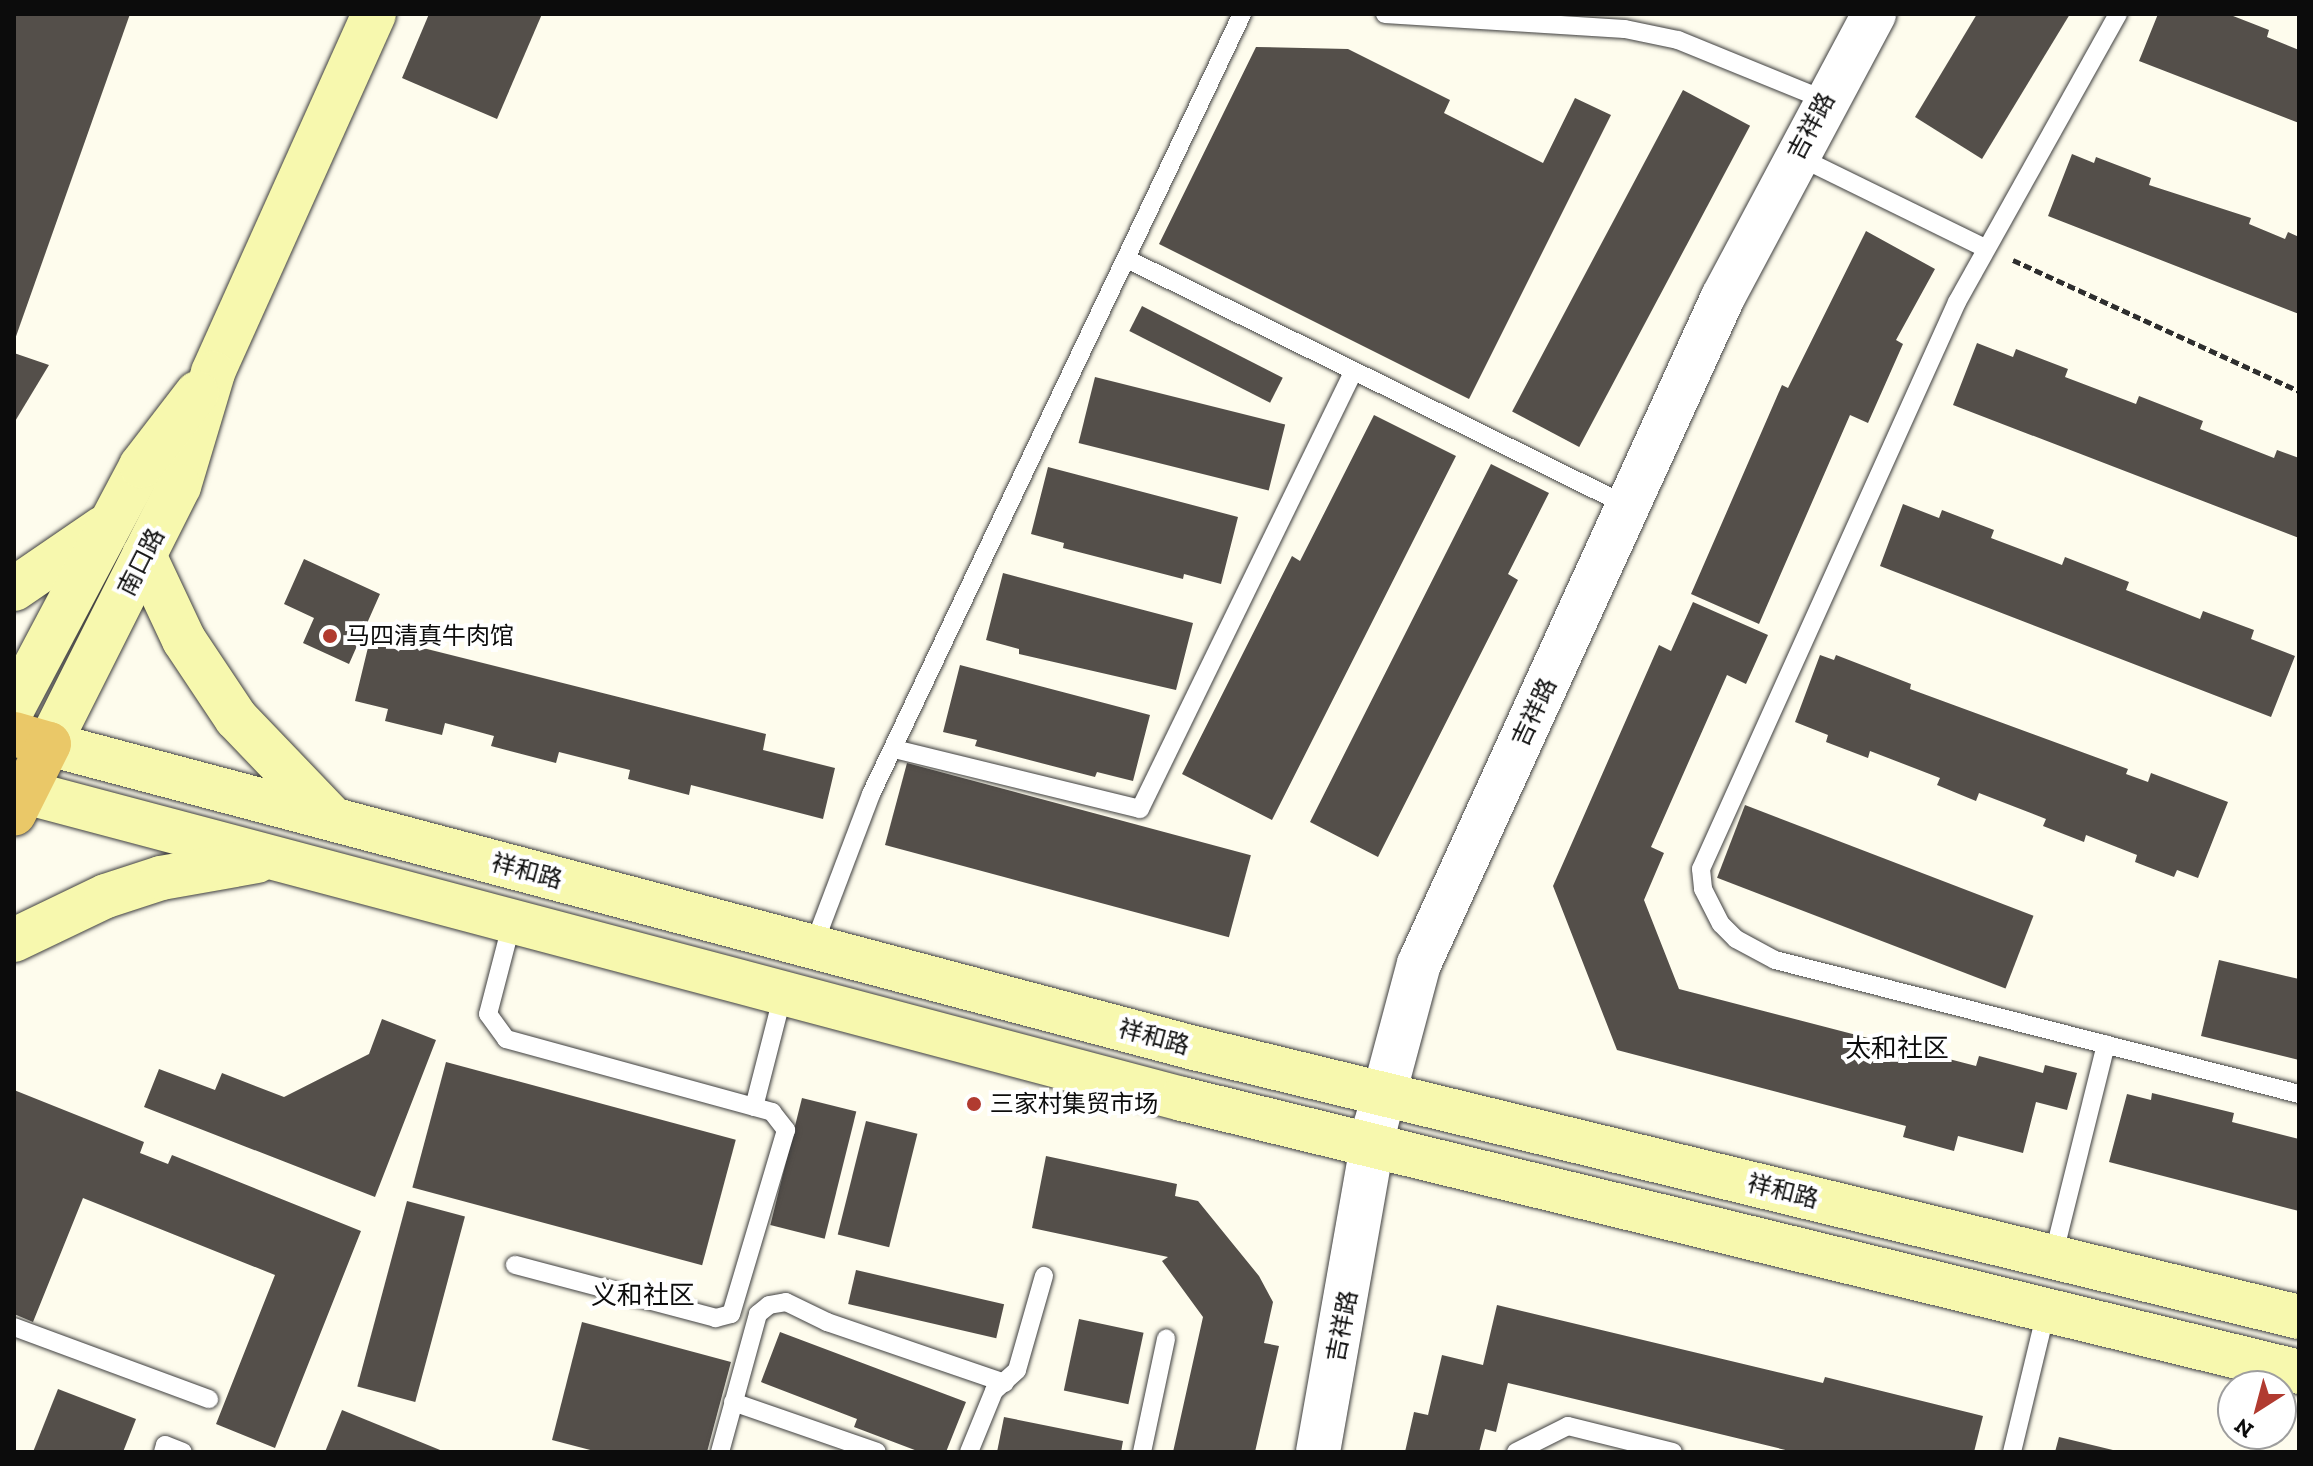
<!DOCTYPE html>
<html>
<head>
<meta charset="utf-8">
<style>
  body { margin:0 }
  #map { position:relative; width:2313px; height:1466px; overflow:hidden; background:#fefced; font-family:"Zilla Slab","Noto Sans SC",serif }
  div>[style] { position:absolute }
  .building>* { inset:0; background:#544f4a; transform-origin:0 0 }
  .path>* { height:5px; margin-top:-2.5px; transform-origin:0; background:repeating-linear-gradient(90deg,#2e2e2e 0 8px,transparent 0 12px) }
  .roads { filter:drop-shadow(0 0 2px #3f3f3f) drop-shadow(0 0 2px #3f3f3f) }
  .service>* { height:18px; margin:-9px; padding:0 9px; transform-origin:9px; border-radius:9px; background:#fff }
  .tertiary>* { height:44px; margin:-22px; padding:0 22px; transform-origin:22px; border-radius:22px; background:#fff }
  .secondary>* { height:44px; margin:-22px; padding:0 22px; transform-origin:22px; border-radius:22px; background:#f7f8ae }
  .trunk>* { height:44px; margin:-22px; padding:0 22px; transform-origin:22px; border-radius:22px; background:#eac868 }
  .dots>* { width:22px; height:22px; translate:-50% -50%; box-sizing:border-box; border:4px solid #fff; border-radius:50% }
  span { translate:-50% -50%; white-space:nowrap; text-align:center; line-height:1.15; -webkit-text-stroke:8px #fff; paint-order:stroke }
  .street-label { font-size:24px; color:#0c0c0c }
  .poi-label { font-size:24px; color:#0c0c0c }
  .left { translate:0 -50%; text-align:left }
  .neighbourhood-label { font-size:26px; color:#0c0c0c }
  .frame { position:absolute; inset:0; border:16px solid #0c0c0c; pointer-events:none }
  .north { position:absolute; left:2217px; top:1370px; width:80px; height:80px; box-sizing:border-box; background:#fff; border:2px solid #9e9e9e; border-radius:50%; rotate:216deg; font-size:22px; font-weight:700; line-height:32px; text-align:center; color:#0c0c0c }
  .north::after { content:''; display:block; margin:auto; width:28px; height:36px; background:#b13b30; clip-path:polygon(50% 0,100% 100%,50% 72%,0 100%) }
</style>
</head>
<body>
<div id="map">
  <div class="building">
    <div style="clip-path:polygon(14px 14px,130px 14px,14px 342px)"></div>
    <div style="clip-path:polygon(429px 14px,542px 14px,497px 119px,402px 78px)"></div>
    <div style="clip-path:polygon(1977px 14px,2070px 14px,1982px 159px,1915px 117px)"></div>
    <div style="clip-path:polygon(2158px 14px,2228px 14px,2269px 30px,2267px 37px,2299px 50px,2299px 123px,2139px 61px)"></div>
    <div style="clip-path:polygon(1256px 47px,1348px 49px,1450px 100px,1444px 113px,1543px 163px,1575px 98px,1611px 115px,1469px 399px,1159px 244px)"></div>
    <div style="left:1683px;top:90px;width:76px;height:364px;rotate:28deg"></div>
    <div style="clip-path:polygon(2072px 154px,2094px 163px,2096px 157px,2151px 178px,2149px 185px,2251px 218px,2249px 224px,2285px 239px,2288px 232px,2299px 237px,2299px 314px,2048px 216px)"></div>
    <div style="clip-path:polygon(1866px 231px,1935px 269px,1896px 340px,1903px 344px,1868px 423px,1850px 415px,1759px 624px,1691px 594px,1782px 385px,1788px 388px)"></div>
    <div style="left:1142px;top:306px;width:158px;height:28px;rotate:27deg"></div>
    <div style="clip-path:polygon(1977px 343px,2013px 357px,2016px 349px,2068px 369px,2065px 377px,2136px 404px,2139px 396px,2203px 421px,2200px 429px,2274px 458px,2277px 450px,2299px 458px,2299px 538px,1953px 405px)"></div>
    <div style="clip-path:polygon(14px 353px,49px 365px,14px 423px)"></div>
    <div style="left:1095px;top:377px;width:196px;height:68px;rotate:14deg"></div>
    <div style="clip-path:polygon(1374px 415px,1456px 456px,1272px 820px,1182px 774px,1292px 556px,1300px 561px)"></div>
    <div style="clip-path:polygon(1491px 464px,1549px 493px,1508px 574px,1518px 580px,1378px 857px,1310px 822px)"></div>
    <div style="clip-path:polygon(1048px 467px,1238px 517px,1221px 584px,1184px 574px,1183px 579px,1063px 548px,1064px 543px,1031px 534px)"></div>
    <div style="clip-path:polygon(1903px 504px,1939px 518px,1942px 510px,1994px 530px,1991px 538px,2062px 565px,2065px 557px,2129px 582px,2126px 590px,2200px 619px,2203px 611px,2254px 630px,2251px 639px,2295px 656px,2271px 717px,1880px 566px)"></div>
    <div style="clip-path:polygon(304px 559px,380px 594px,349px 664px,303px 643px,314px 618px,284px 604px)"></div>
    <div style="clip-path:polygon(1003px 573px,1193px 623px,1176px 690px,1019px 654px,1019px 649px,986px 640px)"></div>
    <div style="clip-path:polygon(1693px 602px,1768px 635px,1746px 684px,1727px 675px,1651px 847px,1664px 853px,1644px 900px,1679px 989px,1976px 1066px,1979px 1056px,2043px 1073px,2045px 1065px,2077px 1073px,2067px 1110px,2036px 1102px,2023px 1153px,1958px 1136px,1954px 1151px,1903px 1137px,1906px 1126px,1617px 1050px,1553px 886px,1659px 645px,1671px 651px)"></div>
    <div style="clip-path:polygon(371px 635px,766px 734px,763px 750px,835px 768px,823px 819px,691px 785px,689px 795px,628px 779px,630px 770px,559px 752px,556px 763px,491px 746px,494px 736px,445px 723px,442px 735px,385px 721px,388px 709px,355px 701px)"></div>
    <div style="clip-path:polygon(1820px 655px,1834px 660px,1836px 655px,1911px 684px,1910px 689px,2128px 769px,2126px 774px,2148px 782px,2151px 773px,2228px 802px,2198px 878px,2177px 870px,2174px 877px,2135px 862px,2137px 855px,2086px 835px,2084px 842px,2043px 826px,2046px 819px,1979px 793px,1976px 801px,1937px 785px,1940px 778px,1870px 751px,1868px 758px,1826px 742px,1828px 735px,1795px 722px)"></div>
    <div style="clip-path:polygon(960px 665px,1150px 715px,1133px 781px,1097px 772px,1095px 777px,975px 746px,977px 740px,943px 732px)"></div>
    <div style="left:907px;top:763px;width:356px;height:85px;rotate:15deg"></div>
    <div style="left:1745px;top:805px;width:309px;height:78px;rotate:21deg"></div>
    <div style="clip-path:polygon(2219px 960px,2299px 979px,2299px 1060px,2201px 1036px)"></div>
    <div style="clip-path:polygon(382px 1019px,436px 1040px,375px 1197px,144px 1107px,159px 1069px,215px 1090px,222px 1073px,284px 1097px,369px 1054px)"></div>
    <div style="left:446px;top:1062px;width:300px;height:130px;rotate:15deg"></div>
    <div style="clip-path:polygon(14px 1090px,144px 1142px,140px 1153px,168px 1164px,172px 1155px,361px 1231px,275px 1448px,216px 1424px,275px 1275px,83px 1198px,33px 1322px,14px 1314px)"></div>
    <div style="clip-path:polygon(2152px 1093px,2234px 1113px,2232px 1122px,2299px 1139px,2299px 1211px,2109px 1162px,2127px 1094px,2151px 1100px)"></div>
    <div style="left:802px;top:1098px;width:56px;height:131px;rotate:14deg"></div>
    <div style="left:866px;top:1121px;width:53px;height:117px;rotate:14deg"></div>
    <div style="clip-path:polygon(1046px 1156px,1177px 1184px,1175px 1196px,1198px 1201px,1259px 1276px,1273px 1302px,1264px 1343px,1279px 1346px,1255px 1452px,1173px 1452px,1203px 1317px,1162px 1261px,1168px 1257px,1032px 1228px)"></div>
    <div style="left:407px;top:1201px;width:60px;height:192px;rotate:15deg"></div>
    <div style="left:856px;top:1270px;width:152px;height:35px;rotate:13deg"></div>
    <div style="clip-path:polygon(1497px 1305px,1823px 1383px,1825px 1377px,1983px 1416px,1974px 1452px,1794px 1452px,1508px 1383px,1496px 1432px,1485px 1429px,1479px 1452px,1405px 1452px,1414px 1412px,1428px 1415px,1442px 1355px,1483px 1365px)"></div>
    <div style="left:1079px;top:1319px;width:66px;height:73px;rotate:12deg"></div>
    <div style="clip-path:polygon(582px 1322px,731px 1362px,707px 1452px,598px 1452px,552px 1440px)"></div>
    <div style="clip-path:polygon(780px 1332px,966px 1402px,946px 1452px,920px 1452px,854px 1427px,857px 1419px,761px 1382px)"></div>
    <div style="clip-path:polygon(58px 1389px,136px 1419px,123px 1452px,33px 1452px)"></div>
    <div style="clip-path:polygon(342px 1410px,445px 1452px,325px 1452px)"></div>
    <div style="clip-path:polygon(1004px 1417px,1123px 1441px,1121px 1452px,997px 1452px)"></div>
    <div style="clip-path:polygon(2059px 1437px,2117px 1451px,2117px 1452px,2055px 1452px)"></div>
  </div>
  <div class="path">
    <div style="left:2013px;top:260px;width:315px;rotate:24.6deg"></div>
  </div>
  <div class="roads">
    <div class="service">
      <div style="left:1385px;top:14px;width:240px;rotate:3.6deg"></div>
      <div style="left:1625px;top:29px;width:54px;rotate:11.7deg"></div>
      <div style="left:1678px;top:40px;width:159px;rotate:22.2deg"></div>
      <div style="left:2118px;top:14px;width:330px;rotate:119.2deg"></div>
      <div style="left:1957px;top:302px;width:622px;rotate:114.3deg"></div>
      <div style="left:1701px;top:869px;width:20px;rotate:84deg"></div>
      <div style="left:1703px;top:889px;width:39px;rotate:63deg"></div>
      <div style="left:1721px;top:924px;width:21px;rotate:45deg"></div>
      <div style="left:1736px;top:939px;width:44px;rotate:28.3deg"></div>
      <div style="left:1775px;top:960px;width:541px;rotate:14.34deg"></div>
      <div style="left:1797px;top:156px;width:209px;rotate:26.1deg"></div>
      <div style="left:1127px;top:259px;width:559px;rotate:26.24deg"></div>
      <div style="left:894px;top:749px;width:253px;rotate:13.7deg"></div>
      <div style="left:1140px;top:809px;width:487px;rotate:-64deg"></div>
      <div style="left:512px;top:922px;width:95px;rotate:104.6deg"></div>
      <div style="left:488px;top:1014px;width:31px;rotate:54deg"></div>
      <div style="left:506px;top:1039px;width:276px;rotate:15.3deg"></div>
      <div style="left:772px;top:1112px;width:23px;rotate:52deg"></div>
      <div style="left:786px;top:1130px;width:192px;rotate:106.6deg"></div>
      <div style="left:731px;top:1314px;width:16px;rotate:165deg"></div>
      <div style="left:716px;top:1318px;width:208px;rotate:-165.2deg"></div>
      <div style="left:813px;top:947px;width:164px;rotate:-69.2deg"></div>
      <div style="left:871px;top:794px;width:864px;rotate:-64.56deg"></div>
      <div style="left:754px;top:1107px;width:117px;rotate:-75.6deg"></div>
      <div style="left:2053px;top:1257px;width:219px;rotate:-76deg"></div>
      <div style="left:14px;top:1327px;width:208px;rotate:20.3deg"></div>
      <div style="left:733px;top:1402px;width:152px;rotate:19.1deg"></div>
      <div style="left:163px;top:1452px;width:7px;rotate:-74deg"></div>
      <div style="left:165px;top:1445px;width:19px;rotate:21deg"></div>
      <div style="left:720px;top:1452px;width:143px;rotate:-74.6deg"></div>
      <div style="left:758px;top:1314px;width:14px;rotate:-39deg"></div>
      <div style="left:769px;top:1305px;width:17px;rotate:-10deg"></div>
      <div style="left:786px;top:1302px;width:46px;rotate:26deg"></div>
      <div style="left:827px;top:1322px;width:188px;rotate:18.9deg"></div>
      <div style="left:969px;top:1452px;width:66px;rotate:-67.7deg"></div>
      <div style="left:994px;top:1391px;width:31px;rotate:-42deg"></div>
      <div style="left:1017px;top:1370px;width:98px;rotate:-74deg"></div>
      <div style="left:1142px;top:1452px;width:116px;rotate:-78deg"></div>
      <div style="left:1516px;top:1452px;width:58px;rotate:-26.6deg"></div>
      <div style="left:1568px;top:1426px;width:108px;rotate:13.9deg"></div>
      <div style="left:2012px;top:1452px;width:145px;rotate:-76.4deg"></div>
    </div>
    <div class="tertiary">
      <div style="left:1318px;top:1452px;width:333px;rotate:-80deg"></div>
      <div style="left:1376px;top:1124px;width:166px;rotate:-75deg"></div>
      <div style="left:1419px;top:964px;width:733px;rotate:-65.5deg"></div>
      <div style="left:1723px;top:297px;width:321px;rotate:-61.9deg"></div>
    </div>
    <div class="secondary">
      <div style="left:374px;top:14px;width:393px;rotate:114.2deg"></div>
      <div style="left:213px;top:373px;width:118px;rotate:106.7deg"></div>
      <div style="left:179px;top:486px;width:289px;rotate:116.7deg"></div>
      <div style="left:49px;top:744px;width:1185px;rotate:14.87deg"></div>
      <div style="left:1194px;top:1048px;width:1137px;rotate:13.68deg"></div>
      <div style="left:144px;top:555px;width:94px;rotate:64.8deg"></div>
      <div style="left:184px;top:640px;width:94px;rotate:56.3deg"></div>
      <div style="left:236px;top:718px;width:136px;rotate:46.2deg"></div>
      <div style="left:14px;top:589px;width:108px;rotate:-34.4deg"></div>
      <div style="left:14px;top:706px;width:272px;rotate:-62.1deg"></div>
      <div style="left:141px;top:466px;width:92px;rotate:-52.5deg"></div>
      <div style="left:25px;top:792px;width:1197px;rotate:14.86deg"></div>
      <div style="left:1182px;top:1099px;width:1150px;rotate:13.73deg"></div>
      <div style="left:14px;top:940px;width:102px;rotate:-25.6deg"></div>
      <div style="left:106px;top:896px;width:58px;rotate:-18.1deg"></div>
      <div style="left:161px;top:878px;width:97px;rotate:-10deg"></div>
    </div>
    <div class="trunk">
      <div style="left:14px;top:734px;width:36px;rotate:16deg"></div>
      <div style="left:49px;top:744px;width:78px;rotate:116.6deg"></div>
    </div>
  </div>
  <div class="dots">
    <div style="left:330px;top:636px;background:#b13b30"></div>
    <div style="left:974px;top:1104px;background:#b13b30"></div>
  </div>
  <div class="street-label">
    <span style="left:1811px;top:126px;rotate:-62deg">吉祥路</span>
    <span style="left:141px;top:562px;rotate:-63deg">南口路</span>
    <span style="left:1534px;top:712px;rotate:-65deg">吉祥路</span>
    <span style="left:527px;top:871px;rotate:15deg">祥和路</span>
    <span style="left:1154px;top:1037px;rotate:15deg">祥和路</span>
    <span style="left:1783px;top:1191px;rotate:14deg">祥和路</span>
    <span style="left:1342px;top:1326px;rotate:-79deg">吉祥路</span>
  </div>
  <div class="poi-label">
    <span class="left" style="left:346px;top:636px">马四清真牛肉馆</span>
    <span class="left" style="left:990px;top:1104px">三家村集贸市场</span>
  </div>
  <div class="neighbourhood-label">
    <span style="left:1897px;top:1049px">太和社区</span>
    <span style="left:643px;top:1296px">义和社区</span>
  </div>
  <div class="frame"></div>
  <div class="north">N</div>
</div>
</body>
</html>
